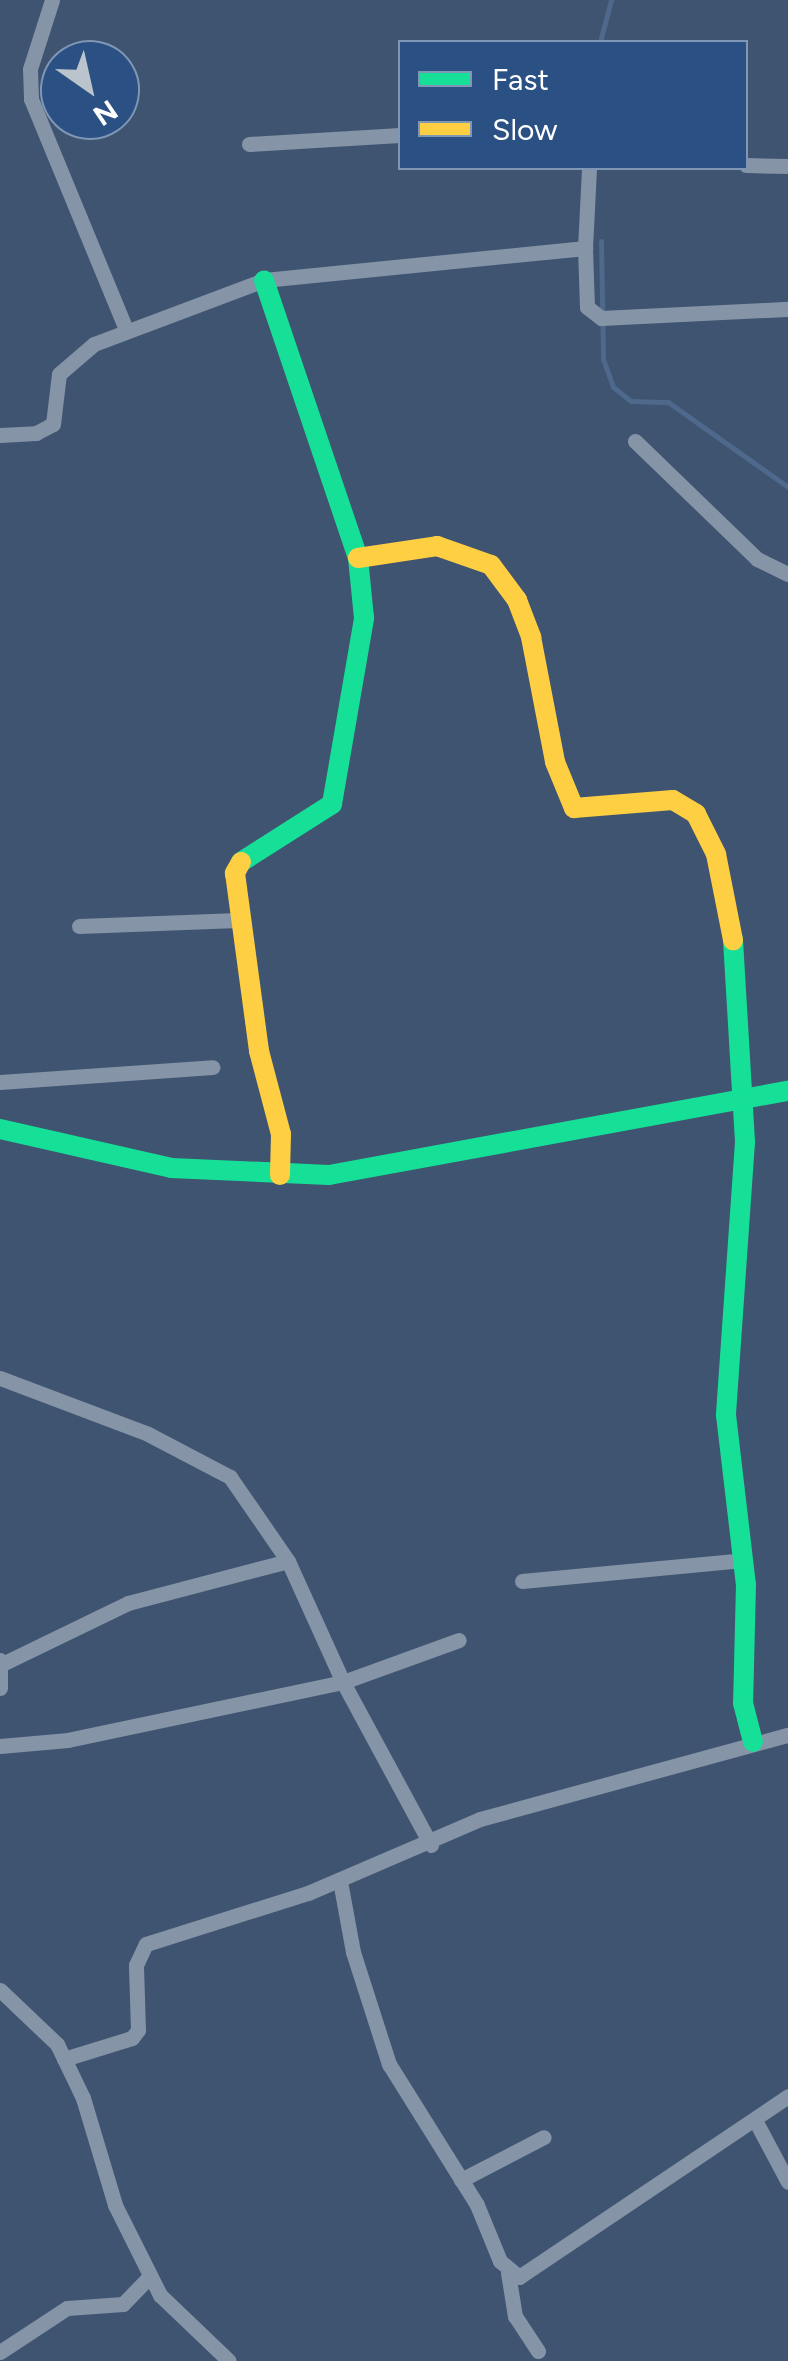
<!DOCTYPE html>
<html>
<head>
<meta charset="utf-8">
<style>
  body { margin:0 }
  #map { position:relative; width:788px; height:2361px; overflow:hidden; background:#3e5470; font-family:Figtree,sans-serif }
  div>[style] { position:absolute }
  .stream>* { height:5px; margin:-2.5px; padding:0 2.5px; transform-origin:2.5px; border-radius:2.5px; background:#4e698c }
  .street>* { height:15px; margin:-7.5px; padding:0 7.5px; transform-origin:7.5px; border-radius:7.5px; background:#8594a6 }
  .fast>* { height:20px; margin:-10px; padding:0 10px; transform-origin:10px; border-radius:10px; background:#16e098 }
  .slow>* { height:20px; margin:-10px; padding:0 10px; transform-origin:10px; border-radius:10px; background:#ffcf43 }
  span { translate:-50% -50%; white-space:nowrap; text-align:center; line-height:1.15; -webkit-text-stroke:9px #2a5084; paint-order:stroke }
  .legend { position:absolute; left:398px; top:40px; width:350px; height:130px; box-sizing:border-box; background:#2a5084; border:2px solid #7f96b5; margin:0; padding:12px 18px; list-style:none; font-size:30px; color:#fff }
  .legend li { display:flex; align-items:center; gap:20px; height:50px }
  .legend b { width:50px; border:2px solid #7f96b5 }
  .north { position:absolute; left:40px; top:40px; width:100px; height:100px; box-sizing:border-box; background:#2a5084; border:2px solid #7f96b5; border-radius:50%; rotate:146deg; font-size:28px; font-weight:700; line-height:40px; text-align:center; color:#fff }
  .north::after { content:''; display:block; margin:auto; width:35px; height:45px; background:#bbc3cd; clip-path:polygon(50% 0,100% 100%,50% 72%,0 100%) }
</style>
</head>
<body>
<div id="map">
  <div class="stream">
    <div style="left:600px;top:42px;width:43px;rotate:-75.3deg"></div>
    <div style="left:601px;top:241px;width:118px;rotate:89deg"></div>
    <div style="left:603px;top:359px;width:30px;rotate:70deg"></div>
    <div style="left:613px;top:387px;width:23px;rotate:38deg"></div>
    <div style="left:631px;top:401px;width:37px;rotate:2deg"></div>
    <div style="left:668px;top:402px;width:147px;rotate:35.3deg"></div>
  </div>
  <div class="street">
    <div style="left:52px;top:0;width:72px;rotate:107.7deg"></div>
    <div style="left:30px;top:69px;width:30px;rotate:88deg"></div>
    <div style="left:31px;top:99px;width:249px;rotate:67.6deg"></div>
    <div style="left:249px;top:144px;width:151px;rotate:-3.4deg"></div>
    <div style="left:746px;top:165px;width:42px;rotate:1.4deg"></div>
    <div style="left:585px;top:248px;width:80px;rotate:-87.1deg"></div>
    <div style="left:0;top:435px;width:36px;rotate:-3deg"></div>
    <div style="left:36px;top:433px;width:19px;rotate:-28deg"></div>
    <div style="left:53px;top:424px;width:50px;rotate:-83.2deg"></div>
    <div style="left:59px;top:374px;width:46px;rotate:-40.6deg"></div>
    <div style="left:94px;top:344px;width:182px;rotate:-20.6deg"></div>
    <div style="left:264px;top:280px;width:323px;rotate:-5.7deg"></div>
    <div style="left:585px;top:248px;width:59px;rotate:88.1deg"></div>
    <div style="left:587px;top:307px;width:18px;rotate:38deg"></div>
    <div style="left:601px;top:318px;width:187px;rotate:-2.8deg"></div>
    <div style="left:635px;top:441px;width:170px;rotate:44deg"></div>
    <div style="left:757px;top:559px;width:34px;rotate:26deg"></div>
    <div style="left:79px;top:926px;width:159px;rotate:-2.2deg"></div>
    <div style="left:0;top:1082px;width:213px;rotate:-4deg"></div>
    <div style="left:0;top:1378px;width:158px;rotate:20.7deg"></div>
    <div style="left:148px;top:1434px;width:93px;rotate:27.7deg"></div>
    <div style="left:230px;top:1477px;width:102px;rotate:55.4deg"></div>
    <div style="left:288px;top:1561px;width:133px;rotate:65.6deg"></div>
    <div style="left:343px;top:1682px;width:281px;rotate:168.1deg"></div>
    <div style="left:68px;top:1740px;width:68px;rotate:175deg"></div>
    <div style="left:522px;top:1581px;width:222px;rotate:-5.4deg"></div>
    <div style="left:0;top:1660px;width:28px;rotate:90deg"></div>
    <div style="left:2px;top:1664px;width:140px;rotate:-25.8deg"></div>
    <div style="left:128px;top:1603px;width:165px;rotate:-14.7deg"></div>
    <div style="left:431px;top:1845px;width:185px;rotate:-118.4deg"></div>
    <div style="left:343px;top:1682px;width:123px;rotate:-19.9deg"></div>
    <div style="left:340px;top:1881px;width:72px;rotate:79.6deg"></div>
    <div style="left:353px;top:1952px;width:118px;rotate:72.2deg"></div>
    <div style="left:389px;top:2064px;width:166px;rotate:58deg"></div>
    <div style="left:477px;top:2205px;width:61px;rotate:67.7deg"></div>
    <div style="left:500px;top:2261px;width:25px;rotate:40deg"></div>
    <div style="left:519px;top:2277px;width:324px;rotate:-33.9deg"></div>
    <div style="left:0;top:1990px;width:79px;rotate:43.5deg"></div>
    <div style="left:57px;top:2044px;width:60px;rotate:64.3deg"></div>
    <div style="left:83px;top:2098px;width:112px;rotate:73.3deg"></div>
    <div style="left:115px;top:2205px;width:101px;rotate:63.4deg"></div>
    <div style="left:160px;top:2295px;width:95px;rotate:43.7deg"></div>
    <div style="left:64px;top:2059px;width:71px;rotate:-17.2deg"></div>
    <div style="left:132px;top:2038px;width:10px;rotate:-53deg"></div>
    <div style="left:138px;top:2030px;width:65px;rotate:-91.8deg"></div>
    <div style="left:136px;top:1965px;width:23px;rotate:-65deg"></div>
    <div style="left:146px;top:1944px;width:170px;rotate:-17.5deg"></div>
    <div style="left:308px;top:1893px;width:187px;rotate:-23.3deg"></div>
    <div style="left:480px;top:1819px;width:319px;rotate:-15.3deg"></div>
    <div style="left:755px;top:2120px;width:70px;rotate:62deg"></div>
    <div style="left:461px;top:2180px;width:93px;rotate:-27.4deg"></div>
    <div style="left:508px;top:2273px;width:44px;rotate:80.8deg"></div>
    <div style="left:515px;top:2316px;width:42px;rotate:56.7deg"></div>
    <div style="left:0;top:2352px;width:80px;rotate:-33.3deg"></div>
    <div style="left:67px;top:2308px;width:56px;rotate:-4.1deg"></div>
    <div style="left:123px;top:2304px;width:37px;rotate:-46deg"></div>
  </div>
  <div class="fast">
    <div style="left:241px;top:862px;width:108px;rotate:-32.5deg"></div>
    <div style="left:332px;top:804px;width:189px;rotate:-80.2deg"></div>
    <div style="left:364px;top:618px;width:60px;rotate:-95.7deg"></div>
    <div style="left:358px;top:558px;width:293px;rotate:-108.7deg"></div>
    <div style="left:733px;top:940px;width:202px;rotate:86.6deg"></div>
    <div style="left:745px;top:1142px;width:274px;rotate:94deg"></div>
    <div style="left:726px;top:1415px;width:170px;rotate:83.3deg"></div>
    <div style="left:746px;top:1584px;width:119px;rotate:91.4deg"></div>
    <div style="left:743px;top:1703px;width:40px;rotate:75.6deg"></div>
    <div style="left:0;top:1129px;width:175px;rotate:12.8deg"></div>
    <div style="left:171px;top:1168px;width:158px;rotate:2.5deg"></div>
    <div style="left:329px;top:1175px;width:467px;rotate:-10.4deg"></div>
  </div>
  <div class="slow">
    <div style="left:358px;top:558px;width:80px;rotate:-8.6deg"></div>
    <div style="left:437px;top:546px;width:57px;rotate:19.4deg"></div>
    <div style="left:491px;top:565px;width:44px;rotate:53.4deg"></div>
    <div style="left:517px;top:600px;width:40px;rotate:69deg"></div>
    <div style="left:531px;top:637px;width:127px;rotate:79.1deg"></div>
    <div style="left:555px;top:762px;width:50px;rotate:67.6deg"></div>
    <div style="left:574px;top:808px;width:99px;rotate:-4.6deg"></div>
    <div style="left:673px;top:800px;width:27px;rotate:31deg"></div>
    <div style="left:696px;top:814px;width:45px;rotate:63.4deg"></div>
    <div style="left:716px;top:854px;width:88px;rotate:78.8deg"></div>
    <div style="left:241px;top:862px;width:13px;rotate:119deg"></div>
    <div style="left:235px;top:873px;width:180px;rotate:82.3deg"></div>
    <div style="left:259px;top:1051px;width:86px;rotate:75.2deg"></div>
    <div style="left:281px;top:1134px;width:41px;rotate:91.4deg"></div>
  </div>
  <ul class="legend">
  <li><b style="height:12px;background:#16e098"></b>Fast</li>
  <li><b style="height:12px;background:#ffcf43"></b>Slow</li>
  </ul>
  <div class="north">N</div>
</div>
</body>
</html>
